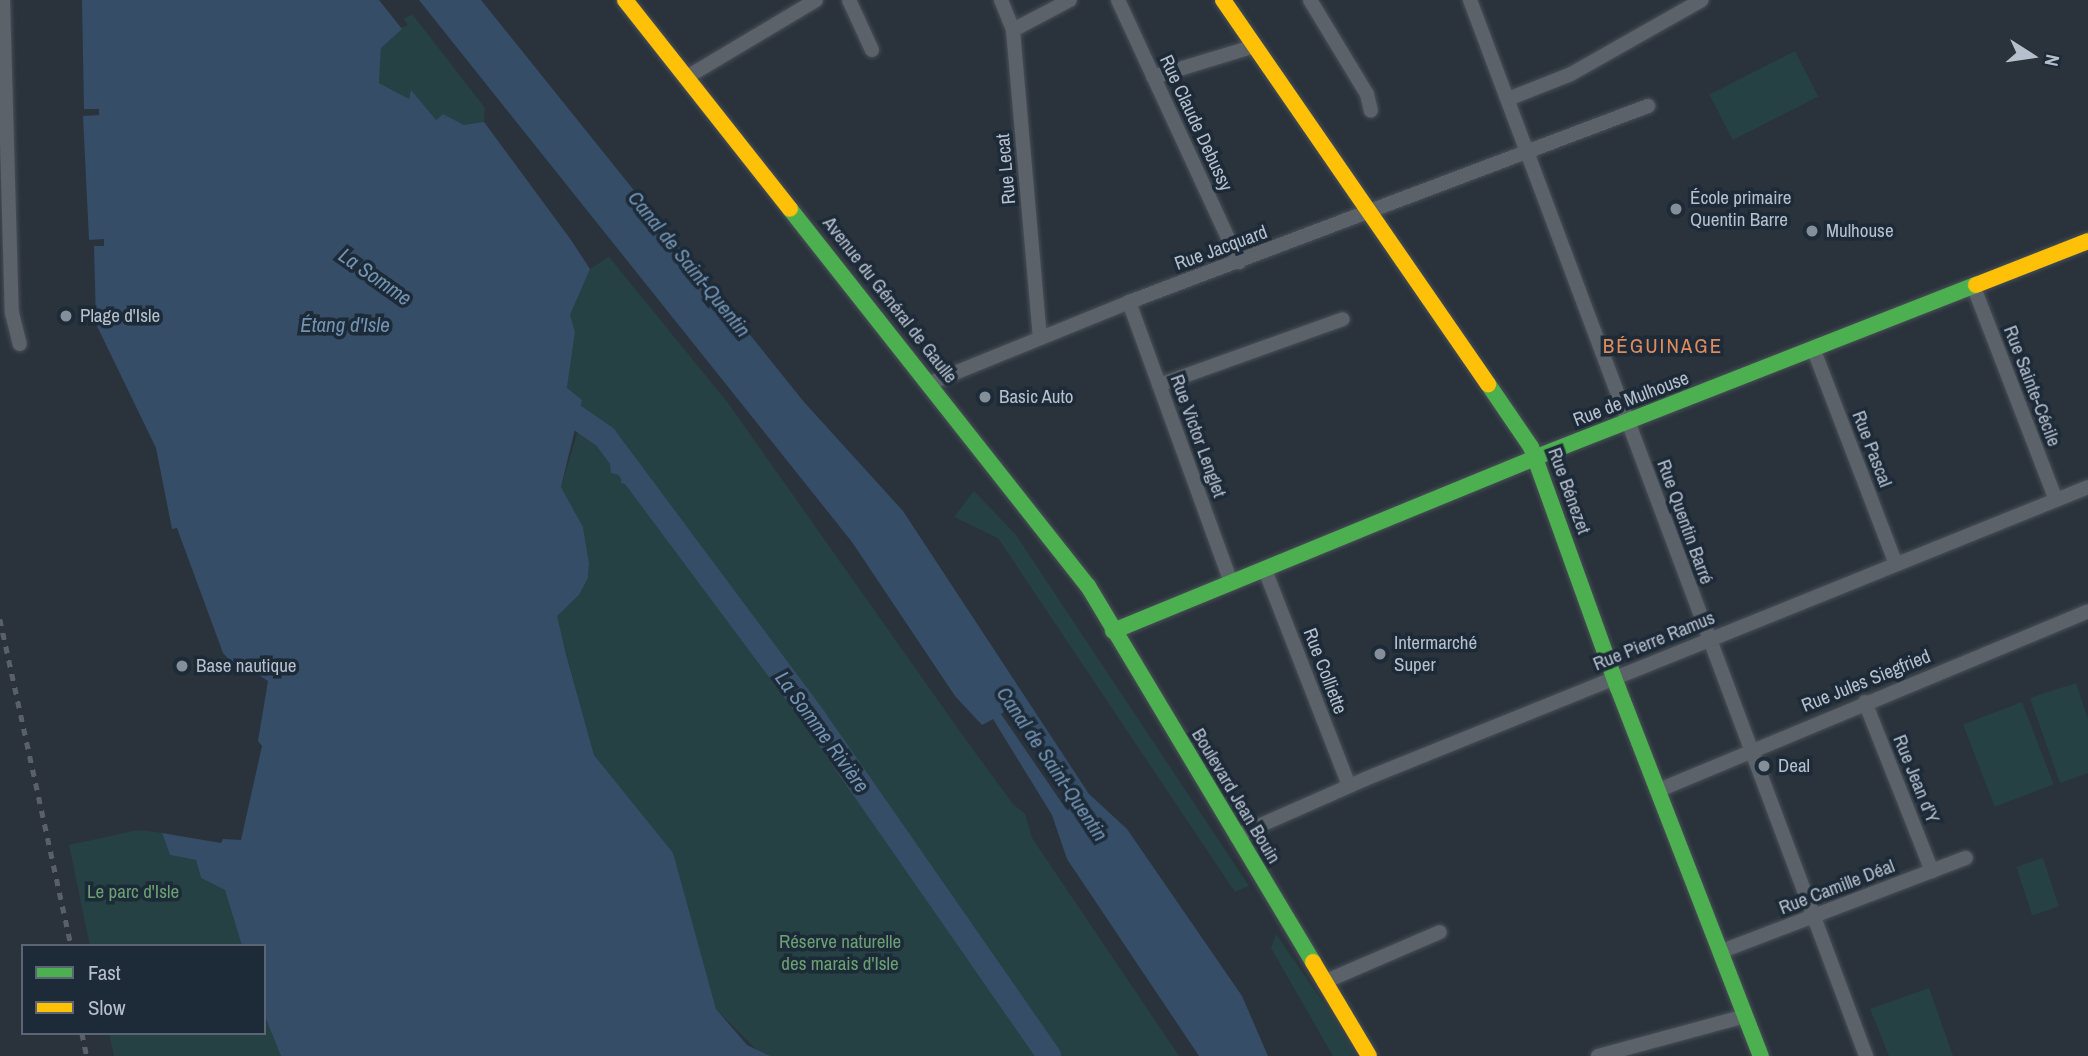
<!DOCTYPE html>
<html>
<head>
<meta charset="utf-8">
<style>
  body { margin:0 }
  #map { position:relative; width:2088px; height:1056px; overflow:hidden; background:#2a333c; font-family:"Archivo Narrow",sans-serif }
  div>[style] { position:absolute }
  .green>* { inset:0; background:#264143; transform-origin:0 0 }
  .water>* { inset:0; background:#354d67 }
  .river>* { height:24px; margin:-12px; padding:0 12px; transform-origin:12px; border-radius:12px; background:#354d67 }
  .roads { filter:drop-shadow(0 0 2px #494f56) drop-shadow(0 0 2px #494f56) }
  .street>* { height:14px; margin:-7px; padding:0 7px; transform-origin:7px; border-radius:7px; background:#5b6269 }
  .fast>* { height:16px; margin:-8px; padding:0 8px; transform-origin:8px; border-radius:8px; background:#4caf50 }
  .slow>* { height:16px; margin:-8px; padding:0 8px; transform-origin:8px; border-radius:8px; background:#ffc107 }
  .rail>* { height:4.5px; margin-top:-2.25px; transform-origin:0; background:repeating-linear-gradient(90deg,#596067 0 7px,transparent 0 14px) }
  .dots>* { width:19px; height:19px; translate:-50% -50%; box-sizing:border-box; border:4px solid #1d2a38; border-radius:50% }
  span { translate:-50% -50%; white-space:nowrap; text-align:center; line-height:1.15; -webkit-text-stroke:7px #1d2a38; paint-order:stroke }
  .street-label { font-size:19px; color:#b5c0cc }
  .poi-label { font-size:19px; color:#b5c0cc }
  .left { translate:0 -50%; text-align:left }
  .park-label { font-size:19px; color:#6aa072 }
  .water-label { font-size:21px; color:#7293b2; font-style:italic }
  .neighbourhood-label { font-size:21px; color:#df8b5d; letter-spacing:2px }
  .legend { position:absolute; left:21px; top:944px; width:245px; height:91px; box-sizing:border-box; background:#1d2a38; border:2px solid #5a6673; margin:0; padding:9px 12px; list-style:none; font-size:21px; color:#b5c0cc }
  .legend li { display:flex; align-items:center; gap:14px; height:35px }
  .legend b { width:35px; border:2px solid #5a6673 }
  .north { position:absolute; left:1997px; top:21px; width:70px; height:70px; -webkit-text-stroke:5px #1d2a38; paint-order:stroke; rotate:102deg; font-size:19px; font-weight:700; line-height:28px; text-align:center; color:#b5c0cc }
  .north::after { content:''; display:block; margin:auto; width:24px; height:32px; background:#b5c0cc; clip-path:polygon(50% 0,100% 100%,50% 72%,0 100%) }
</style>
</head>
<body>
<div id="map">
  <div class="green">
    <div style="clip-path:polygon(412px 14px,485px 108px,484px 122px,477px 127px,459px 124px,443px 114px,436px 120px,411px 91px,409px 99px,379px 83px,381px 48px,395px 31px,408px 25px,404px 19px)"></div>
    <div style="left:1795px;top:51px;width:51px;height:96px;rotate:63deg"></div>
    <div style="clip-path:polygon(evenodd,609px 257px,728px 403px,966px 740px,1013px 804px,1025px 814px,1032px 838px,1179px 1056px,753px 1056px,756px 1049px,716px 1009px,672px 853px,594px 755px,556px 616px,579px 595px,588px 578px,589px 563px,583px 527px,561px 487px,581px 421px,567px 388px,575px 332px,570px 315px,590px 269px,609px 257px,608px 445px,623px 448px,626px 460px,631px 460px,630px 475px,636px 479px,616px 472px,608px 445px)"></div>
    <div style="clip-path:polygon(974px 491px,1016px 535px,1249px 886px,1235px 892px,998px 538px,954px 517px)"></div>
    <div style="clip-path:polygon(2076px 683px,2088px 719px,2088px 773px,2060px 783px,2030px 698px)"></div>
    <div style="left:2022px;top:702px;width:88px;height:63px;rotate:69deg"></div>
    <div style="clip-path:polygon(138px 830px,162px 833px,170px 855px,196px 860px,201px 878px,225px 890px,242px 946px,90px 946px,69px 845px)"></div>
    <div style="left:2043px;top:858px;width:51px;height:28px;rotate:72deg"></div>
    <div style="clip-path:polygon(1276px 934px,1332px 1015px,1356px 1056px,1333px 1056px,1271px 948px)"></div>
    <div style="clip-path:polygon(1929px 988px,1953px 1056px,1889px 1056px,1870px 1009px)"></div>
    <div style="clip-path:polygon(264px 1014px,281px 1056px,114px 1056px,109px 1033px,264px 1033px)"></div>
  </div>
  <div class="water">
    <div style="clip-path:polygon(82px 0,379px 0,402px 29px,381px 48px,379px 83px,409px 99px,411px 90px,436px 120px,443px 114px,464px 125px,484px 122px,571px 240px,590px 269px,570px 315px,575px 332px,567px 388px,582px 400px,561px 487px,583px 527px,589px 563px,588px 578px,579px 595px,557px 616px,566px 654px,594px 755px,673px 853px,716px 1009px,747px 1045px,770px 1056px,281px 1056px,264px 1014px,264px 946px,242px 946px,225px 890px,201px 878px,196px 860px,170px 855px,162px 833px,221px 843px,223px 839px,241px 840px,262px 746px,258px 741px,268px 681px,251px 670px,241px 673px,223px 653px,177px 528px,172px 529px,156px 448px,96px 324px,94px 246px,104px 246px,104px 239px,89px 240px,83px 116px,99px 115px,99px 109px,84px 109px)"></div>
    <div style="clip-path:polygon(evenodd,419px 0,481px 0,804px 402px,903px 511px,1089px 794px,1127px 829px,1242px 996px,1268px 1056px,1199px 1056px,1067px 859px,1052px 815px,993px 719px,982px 725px,955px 696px,852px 542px,419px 0,1015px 703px,1075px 792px,1077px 803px,1066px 809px,1001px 714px,1015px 703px)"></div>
    <div style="clip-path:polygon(607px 435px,622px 444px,626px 460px,631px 460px,630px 475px,640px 488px,621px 483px,622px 476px,611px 473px)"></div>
  </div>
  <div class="river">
    <div style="left:553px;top:401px;width:63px;rotate:34.7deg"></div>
    <div style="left:605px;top:437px;width:352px;rotate:53.3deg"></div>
    <div style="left:815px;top:719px;width:410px;rotate:55.2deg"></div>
  </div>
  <div class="roads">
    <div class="street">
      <div style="left:3px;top:0;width:313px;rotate:88.4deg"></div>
      <div style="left:12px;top:313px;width:32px;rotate:76deg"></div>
      <div style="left:849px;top:0;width:55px;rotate:65.3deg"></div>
      <div style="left:1001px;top:0;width:32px;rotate:68deg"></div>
      <div style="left:1013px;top:30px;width:309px;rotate:85deg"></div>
      <div style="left:1118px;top:0;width:289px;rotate:65.2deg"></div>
      <div style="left:1310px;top:0;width:110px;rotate:58.8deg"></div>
      <div style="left:1367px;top:94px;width:17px;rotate:77deg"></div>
      <div style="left:1470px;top:0;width:1128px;rotate:69.44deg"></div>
      <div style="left:1013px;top:30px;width:64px;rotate:-27.8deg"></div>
      <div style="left:687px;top:77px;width:150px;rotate:-30.8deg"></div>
      <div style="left:1153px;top:77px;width:107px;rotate:-16.9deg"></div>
      <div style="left:1508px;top:99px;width:68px;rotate:-21.6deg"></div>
      <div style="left:1571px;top:74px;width:150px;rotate:-29.5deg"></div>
      <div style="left:1973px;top:285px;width:230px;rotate:68.9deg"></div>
      <div style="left:1129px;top:302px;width:299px;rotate:70deg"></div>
      <div style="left:1813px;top:348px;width:231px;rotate:69deg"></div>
      <div style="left:930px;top:383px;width:215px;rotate:-22.1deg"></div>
      <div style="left:1129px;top:302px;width:555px;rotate:-20.69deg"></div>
      <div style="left:1159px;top:385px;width:195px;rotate:-19.7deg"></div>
      <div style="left:1265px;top:570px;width:231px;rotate:68.7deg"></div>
      <div style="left:1865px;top:702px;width:182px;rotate:68.4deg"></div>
      <div style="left:1659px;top:790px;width:465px;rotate:-22.6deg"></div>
      <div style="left:1236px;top:836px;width:141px;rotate:-23.8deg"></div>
      <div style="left:1365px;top:779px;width:780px;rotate:-21.99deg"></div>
      <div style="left:1722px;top:951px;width:261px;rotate:-20.9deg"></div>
      <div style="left:1324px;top:982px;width:126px;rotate:-23.3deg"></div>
      <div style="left:1598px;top:1056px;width:152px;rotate:-15.2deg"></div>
    </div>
    <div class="fast">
      <div style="left:790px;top:209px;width:481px;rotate:51.7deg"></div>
      <div style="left:1088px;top:586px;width:438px;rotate:59.1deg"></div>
      <div style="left:1488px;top:384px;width:76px;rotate:55.7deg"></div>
      <div style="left:1531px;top:447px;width:256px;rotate:70.2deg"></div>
      <div style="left:1618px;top:688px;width:395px;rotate:68.8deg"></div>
      <div style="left:1113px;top:631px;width:455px;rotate:-22.3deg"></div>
      <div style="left:1534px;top:458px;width:475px;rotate:-21.4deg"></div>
    </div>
    <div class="slow">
      <div style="left:625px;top:0;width:266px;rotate:51.7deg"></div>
      <div style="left:1223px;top:0;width:467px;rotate:55.4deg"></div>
      <div style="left:1976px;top:285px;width:120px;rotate:-21.4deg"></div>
      <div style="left:1313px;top:962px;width:109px;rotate:59.2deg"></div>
    </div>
  </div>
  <div class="rail">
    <div style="left:0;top:619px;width:335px;rotate:77.7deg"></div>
    <div style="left:82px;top:1033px;width:24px;rotate:78deg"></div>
  </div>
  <div class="dots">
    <div style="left:1676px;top:209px;background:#848f9a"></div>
    <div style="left:1812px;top:231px;background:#848f9a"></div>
    <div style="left:66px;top:316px;background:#848f9a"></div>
    <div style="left:985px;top:397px;background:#848f9a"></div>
    <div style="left:1380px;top:654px;background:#848f9a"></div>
    <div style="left:182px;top:666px;background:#848f9a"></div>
    <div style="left:1764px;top:766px;background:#848f9a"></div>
  </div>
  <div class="street-label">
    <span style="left:1196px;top:123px;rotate:65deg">Rue Claude Debussy</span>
    <span style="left:1006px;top:169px;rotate:-95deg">Rue Lecat</span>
    <span style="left:1221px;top:248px;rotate:-20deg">Rue Jacquard</span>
    <span style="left:890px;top:300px;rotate:52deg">Avenue du Général de Gaulle</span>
    <span style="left:2032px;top:386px;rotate:69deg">Rue Sainte-Cécile</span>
    <span style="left:1631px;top:399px;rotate:-21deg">Rue de Mulhouse</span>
    <span style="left:1198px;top:436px;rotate:70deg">Rue Victor Lenglet</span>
    <span style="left:1872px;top:449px;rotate:69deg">Rue Pascal</span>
    <span style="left:1569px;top:491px;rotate:70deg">Rue Bénezet</span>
    <span style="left:1685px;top:522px;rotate:70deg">Rue Quentin Barré</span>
    <span style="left:1654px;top:641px;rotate:-22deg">Rue Pierre Ramus</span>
    <span style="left:1325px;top:671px;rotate:69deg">Rue Colliette</span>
    <span style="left:1866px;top:681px;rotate:-22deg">Rue Jules Siegfried</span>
    <span style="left:1916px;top:779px;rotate:68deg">Rue Jean d'Y</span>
    <span style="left:1236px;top:796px;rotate:59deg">Boulevard Jean Bouin</span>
    <span style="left:1837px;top:887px;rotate:-21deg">Rue Camille Déal</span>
  </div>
  <div class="poi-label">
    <span class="left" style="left:1690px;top:209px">École primaire<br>Quentin Barre</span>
    <span class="left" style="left:1826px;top:231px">Mulhouse</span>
    <span class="left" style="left:80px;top:316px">Plage d'Isle</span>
    <span class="left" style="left:999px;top:397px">Basic Auto</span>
    <span class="left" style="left:1394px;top:654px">Intermarché<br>Super</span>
    <span class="left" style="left:196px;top:666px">Base nautique</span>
    <span class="left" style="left:1778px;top:766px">Deal</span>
  </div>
  <div class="park-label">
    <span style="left:133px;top:892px">Le parc d'Isle</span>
    <span style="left:840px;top:953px">Réserve naturelle<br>des marais d'Isle</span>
  </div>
  <div class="water-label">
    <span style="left:689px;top:264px;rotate:51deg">Canal de Saint-Quentin</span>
    <span style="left:375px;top:277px;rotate:35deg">La Somme</span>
    <span style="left:345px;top:325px">Étang d'Isle</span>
    <span style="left:822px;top:732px;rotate:54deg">La Somme Rivière</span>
    <span style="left:1052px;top:764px;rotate:56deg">Canal de Saint-Quentin</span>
  </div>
  <div class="neighbourhood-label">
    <span style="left:1663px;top:346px">BÉGUINAGE</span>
  </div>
  <ul class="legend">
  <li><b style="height:9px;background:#4caf50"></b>Fast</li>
  <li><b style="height:9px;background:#ffc107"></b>Slow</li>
  </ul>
  <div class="north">N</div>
</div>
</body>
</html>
